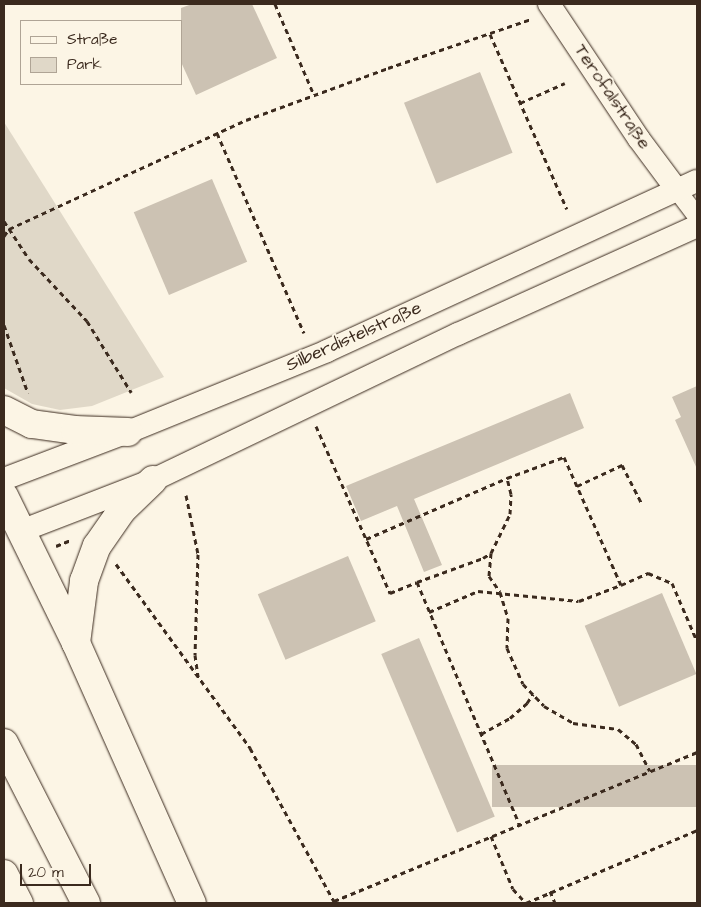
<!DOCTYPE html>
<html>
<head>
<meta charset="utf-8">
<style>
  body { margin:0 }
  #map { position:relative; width:701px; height:907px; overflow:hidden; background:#fcf5e5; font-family:"Architects Daughter",sans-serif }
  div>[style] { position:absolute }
  .green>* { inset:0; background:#e0d8c8 }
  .building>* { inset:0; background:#ccc2b3; transform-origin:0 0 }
  .path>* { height:3px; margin-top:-1.5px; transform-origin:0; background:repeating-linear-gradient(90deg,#3b2a1e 0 5px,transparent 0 9px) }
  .roads { filter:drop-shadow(0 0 1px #3b2a1e) drop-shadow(0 0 1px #3b2a1e) }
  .minor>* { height:18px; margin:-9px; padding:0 9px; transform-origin:9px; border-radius:9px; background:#fcf5e5 }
  .tertiary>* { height:22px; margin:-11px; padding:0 11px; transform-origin:11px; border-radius:11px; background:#fcf5e5 }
  .motorway>* { height:28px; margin:-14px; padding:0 14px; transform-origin:14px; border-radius:14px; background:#fcf5e5 }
  span { translate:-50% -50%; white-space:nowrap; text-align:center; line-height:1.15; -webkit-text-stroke:4px #fcf5e5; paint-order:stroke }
  .street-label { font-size:18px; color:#3b2a1e }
  .frame { position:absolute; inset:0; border:5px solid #3b2a1e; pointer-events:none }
  .legend { position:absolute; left:20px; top:20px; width:162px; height:65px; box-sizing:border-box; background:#fcf5e5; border:1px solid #afa495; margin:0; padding:6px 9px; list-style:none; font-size:15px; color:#3b2a1e }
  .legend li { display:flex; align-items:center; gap:10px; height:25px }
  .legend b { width:25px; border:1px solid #afa495 }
  .scale { position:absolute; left:20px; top:864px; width:71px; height:22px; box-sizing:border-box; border:2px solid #3b2a1e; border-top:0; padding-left:6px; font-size:15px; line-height:18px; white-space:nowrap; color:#3b2a1e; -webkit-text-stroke:4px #fcf5e5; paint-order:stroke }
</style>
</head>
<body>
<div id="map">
  <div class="green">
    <div style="clip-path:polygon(4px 122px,164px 377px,92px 406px,60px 410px,32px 404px,4px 388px)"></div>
  </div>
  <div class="building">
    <div style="clip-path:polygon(192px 4px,252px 4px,277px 58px,196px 95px,181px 62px,181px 8px)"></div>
    <div style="left:480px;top:72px;width:87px;height:82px;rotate:68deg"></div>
    <div style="left:212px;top:179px;width:90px;height:85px;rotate:67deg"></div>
    <div style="clip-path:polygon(697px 386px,697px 469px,675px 420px,681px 417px,672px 397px)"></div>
    <div style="clip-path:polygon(570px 393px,584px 428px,414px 499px,442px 565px,424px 572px,397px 506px,361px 521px,346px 486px)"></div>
    <div style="left:348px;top:556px;width:71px;height:98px;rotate:67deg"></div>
    <div style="left:662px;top:593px;width:88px;height:84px;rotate:67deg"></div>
    <div style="left:419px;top:638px;width:194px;height:41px;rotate:67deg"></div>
    <div style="left:697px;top:765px;width:42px;height:205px;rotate:90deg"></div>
  </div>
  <div class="path">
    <div style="left:275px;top:4px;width:99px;rotate:66.8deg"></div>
    <div style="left:490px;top:34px;width:191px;rotate:66.3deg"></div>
    <div style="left:520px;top:103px;width:49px;rotate:-24deg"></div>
    <div style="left:217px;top:133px;width:218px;rotate:66.5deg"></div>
    <div style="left:4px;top:221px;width:45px;rotate:56.7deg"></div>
    <div style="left:29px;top:259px;width:85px;rotate:46.9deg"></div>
    <div style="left:87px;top:321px;width:84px;rotate:58.2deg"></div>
    <div style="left:4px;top:236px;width:9px;rotate:-54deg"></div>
    <div style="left:9px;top:229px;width:261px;rotate:-24.7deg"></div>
    <div style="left:246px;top:120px;width:151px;rotate:-20.1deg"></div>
    <div style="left:388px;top:68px;width:151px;rotate:-18.9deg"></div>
    <div style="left:4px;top:325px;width:72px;rotate:70.6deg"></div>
    <div style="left:316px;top:426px;width:183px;rotate:66.1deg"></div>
    <div style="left:390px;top:593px;width:29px;rotate:-22deg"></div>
    <div style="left:417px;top:582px;width:263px;rotate:67.1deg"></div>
    <div style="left:577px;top:486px;width:50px;rotate:-25deg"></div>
    <div style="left:622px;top:465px;width:44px;rotate:62.9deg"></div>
    <div style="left:186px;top:495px;width:60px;rotate:78.5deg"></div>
    <div style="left:198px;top:554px;width:101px;rotate:91.7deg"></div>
    <div style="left:195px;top:655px;width:21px;rotate:82deg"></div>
    <div style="left:366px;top:539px;width:154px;rotate:-23.4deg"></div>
    <div style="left:507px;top:478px;width:61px;rotate:-20.2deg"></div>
    <div style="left:564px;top:457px;width:140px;rotate:66deg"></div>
    <div style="left:621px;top:585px;width:30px;rotate:-24deg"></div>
    <div style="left:648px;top:573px;width:26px;rotate:23deg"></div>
    <div style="left:672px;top:583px;width:63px;rotate:66.7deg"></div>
    <div style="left:56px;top:546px;width:16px;rotate:-22deg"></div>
    <div style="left:491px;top:553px;width:23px;rotate:95deg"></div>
    <div style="left:489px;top:576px;width:19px;rotate:55deg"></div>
    <div style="left:500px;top:592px;width:27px;rotate:73deg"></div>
    <div style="left:508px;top:618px;width:30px;rotate:92deg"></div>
    <div style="left:507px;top:648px;width:39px;rotate:66deg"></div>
    <div style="left:523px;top:684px;width:30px;rotate:46deg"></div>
    <div style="left:544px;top:706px;width:34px;rotate:30deg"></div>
    <div style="left:573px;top:723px;width:45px;rotate:7.6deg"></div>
    <div style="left:618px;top:729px;width:23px;rotate:40deg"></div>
    <div style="left:636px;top:744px;width:30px;rotate:63deg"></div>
    <div style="left:116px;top:564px;width:228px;rotate:53.9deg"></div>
    <div style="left:250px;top:748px;width:177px;rotate:61.3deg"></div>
    <div style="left:417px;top:582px;width:70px;rotate:-20deg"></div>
    <div style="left:483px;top:558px;width:9px;rotate:-32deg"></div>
    <div style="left:491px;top:553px;width:43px;rotate:-64deg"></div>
    <div style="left:510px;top:514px;width:20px;rotate:-87deg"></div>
    <div style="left:511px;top:494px;width:16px;rotate:-104deg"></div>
    <div style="left:429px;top:612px;width:53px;rotate:-23.2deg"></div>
    <div style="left:478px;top:591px;width:101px;rotate:5.7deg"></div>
    <div style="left:579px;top:601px;width:45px;rotate:-20.9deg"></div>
    <div style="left:481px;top:734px;width:33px;rotate:-29deg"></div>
    <div style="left:510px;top:718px;width:23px;rotate:-41deg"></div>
    <div style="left:527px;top:703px;width:11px;rotate:-56deg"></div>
    <div style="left:491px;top:836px;width:57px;rotate:67.5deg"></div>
    <div style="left:513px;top:889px;width:18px;rotate:47deg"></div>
    <div style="left:550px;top:891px;width:13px;rotate:67deg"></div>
    <div style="left:334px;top:901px;width:392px;rotate:-22.3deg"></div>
    <div style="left:526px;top:903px;width:186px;rotate:-23.1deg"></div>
  </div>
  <div class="roads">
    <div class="minor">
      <div style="left:677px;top:190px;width:34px;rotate:53deg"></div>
    </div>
    <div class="tertiary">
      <div style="left:549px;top:4px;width:162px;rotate:56.3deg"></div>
      <div style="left:639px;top:139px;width:64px;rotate:53.3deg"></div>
      <div style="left:4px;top:479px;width:133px;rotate:-20.8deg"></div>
      <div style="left:128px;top:432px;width:215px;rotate:-22.1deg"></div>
      <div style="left:327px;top:351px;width:407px;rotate:-24.7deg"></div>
      <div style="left:21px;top:531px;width:142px;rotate:-21.1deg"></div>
      <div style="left:153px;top:480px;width:338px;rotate:-25.6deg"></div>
      <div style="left:458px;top:334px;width:262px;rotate:-24.3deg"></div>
    </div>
    <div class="motorway">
      <div style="left:4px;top:410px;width:31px;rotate:27deg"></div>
      <div style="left:32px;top:424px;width:43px;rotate:7.9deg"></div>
      <div style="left:75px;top:430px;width:53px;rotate:2.2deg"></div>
      <div style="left:4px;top:496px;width:164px;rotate:63.9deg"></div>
      <div style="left:76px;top:643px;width:285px;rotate:66deg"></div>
      <div style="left:76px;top:643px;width:63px;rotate:-82.6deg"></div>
      <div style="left:84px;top:581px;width:37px;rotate:-70deg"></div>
      <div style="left:97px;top:546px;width:44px;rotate:-55.2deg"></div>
      <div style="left:122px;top:510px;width:43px;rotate:-44.1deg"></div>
      <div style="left:4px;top:743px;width:180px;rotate:62.9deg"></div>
      <div style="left:4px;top:874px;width:33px;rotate:63deg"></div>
    </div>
  </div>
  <div class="street-label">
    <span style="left:612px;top:97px;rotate:56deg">Terofalstraße</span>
    <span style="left:354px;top:337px;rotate:-24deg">Silberdistelstraße</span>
  </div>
  <div class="frame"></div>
  <ul class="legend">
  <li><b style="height:6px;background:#fcf5e5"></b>Straße</li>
  <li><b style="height:14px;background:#e0d8c8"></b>Park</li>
  </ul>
  <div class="scale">20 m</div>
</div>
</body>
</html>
